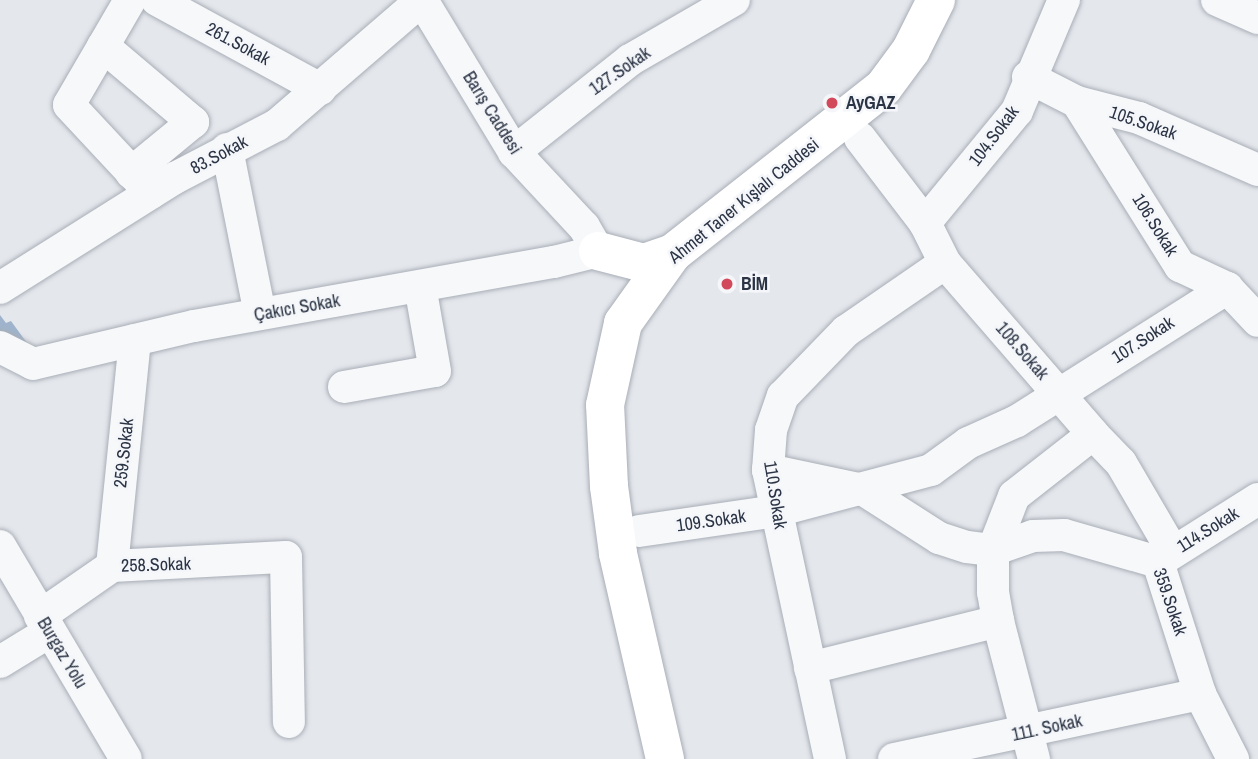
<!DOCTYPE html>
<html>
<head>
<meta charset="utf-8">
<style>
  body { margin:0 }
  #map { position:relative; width:1258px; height:759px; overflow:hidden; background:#e4e7ec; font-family:"Archivo Narrow",sans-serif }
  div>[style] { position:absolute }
  .water>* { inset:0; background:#9fb4cc }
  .roads { filter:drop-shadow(0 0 2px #a9aeb7) drop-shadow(0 0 2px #a9aeb7) }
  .minor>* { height:32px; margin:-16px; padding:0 16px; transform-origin:16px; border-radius:16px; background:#f7f8fa }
  .major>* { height:38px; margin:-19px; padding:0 19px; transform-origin:19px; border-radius:19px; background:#fff }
  .dots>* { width:19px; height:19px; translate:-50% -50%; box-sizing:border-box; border:4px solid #f4f6f9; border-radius:50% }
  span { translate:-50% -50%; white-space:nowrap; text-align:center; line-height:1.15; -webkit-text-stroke:5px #f4f6f9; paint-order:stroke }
  .street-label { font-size:18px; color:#2b3445 }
  .poi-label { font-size:18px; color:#2b3445; font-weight:700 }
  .left { translate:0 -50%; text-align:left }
</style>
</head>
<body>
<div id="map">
  <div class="water">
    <div style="clip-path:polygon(0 315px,6px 323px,11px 321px,27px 343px,0 337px)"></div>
  </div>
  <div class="roads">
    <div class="minor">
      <div style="left:130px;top:0;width:121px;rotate:120.2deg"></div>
      <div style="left:69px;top:105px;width:120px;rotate:47deg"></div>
      <div style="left:157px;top:0;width:186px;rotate:28.6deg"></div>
      <div style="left:1217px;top:0;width:45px;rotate:23.7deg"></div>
      <div style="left:103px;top:46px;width:118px;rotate:40.2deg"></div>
      <div style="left:193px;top:122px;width:80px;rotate:140.6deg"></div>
      <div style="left:1028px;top:77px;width:55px;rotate:27deg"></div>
      <div style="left:1077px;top:102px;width:64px;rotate:14.5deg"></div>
      <div style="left:1139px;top:118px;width:130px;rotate:23.6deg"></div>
      <div style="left:1077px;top:102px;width:194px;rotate:57.9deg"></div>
      <div style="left:1180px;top:266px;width:52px;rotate:25.1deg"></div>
      <div style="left:1227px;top:288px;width:45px;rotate:46.8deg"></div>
      <div style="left:860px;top:138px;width:107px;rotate:52.6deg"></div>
      <div style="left:925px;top:223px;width:45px;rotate:63.4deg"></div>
      <div style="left:945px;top:263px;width:226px;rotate:49.1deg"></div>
      <div style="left:1093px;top:434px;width:100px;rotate:141.9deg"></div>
      <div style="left:1014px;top:496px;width:58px;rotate:111.3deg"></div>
      <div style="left:993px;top:550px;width:42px;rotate:90deg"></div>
      <div style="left:993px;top:592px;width:29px;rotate:80deg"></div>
      <div style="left:998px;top:621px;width:143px;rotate:75.4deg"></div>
      <div style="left:227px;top:149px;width:168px;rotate:78.7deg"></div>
      <div style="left:514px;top:152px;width:148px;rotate:-38.4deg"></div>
      <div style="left:630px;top:60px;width:120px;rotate:-30deg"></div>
      <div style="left:925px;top:223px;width:145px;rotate:-50.6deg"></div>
      <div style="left:1017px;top:111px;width:121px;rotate:-67.1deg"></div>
      <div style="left:0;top:288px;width:207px;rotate:-32.2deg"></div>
      <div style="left:175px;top:178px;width:115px;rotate:-27.5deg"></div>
      <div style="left:277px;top:125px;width:191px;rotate:-40.8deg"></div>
      <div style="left:0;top:347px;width:37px;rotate:27deg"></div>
      <div style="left:33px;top:364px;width:165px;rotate:-13.3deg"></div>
      <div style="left:194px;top:326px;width:366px;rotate:-10.1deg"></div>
      <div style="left:554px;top:262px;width:45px;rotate:-14deg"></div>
      <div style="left:598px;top:251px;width:28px;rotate:-120deg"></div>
      <div style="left:584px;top:227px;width:103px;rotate:-133deg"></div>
      <div style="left:514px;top:152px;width:178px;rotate:-121.2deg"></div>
      <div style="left:344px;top:387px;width:92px;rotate:-10deg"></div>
      <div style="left:435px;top:371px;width:86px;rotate:-100deg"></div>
      <div style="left:1093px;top:434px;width:40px;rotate:46deg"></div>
      <div style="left:1121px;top:463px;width:103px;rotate:59.7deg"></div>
      <div style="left:768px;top:470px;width:98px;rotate:11.8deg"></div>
      <div style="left:864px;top:490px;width:89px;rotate:32.6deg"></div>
      <div style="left:939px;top:538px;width:29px;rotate:18deg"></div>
      <div style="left:967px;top:547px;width:26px;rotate:7deg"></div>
      <div style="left:993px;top:550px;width:42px;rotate:-19.3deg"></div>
      <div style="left:1033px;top:536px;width:31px;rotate:-2deg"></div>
      <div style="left:1064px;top:535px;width:98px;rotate:16deg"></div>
      <div style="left:1158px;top:562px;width:139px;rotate:72.3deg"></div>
      <div style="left:1200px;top:694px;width:73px;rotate:63.1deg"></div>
      <div style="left:639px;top:531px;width:138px;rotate:-8.3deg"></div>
      <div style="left:776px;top:511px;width:160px;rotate:-14.8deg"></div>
      <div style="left:931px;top:470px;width:46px;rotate:-36.1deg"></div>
      <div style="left:968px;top:443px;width:54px;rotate:-24.2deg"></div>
      <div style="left:1017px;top:421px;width:249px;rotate:-32.3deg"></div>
      <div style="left:0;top:546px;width:247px;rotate:59.4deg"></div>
      <div style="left:1158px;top:562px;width:118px;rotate:-32.2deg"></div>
      <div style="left:112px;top:566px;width:227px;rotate:-84.2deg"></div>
      <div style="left:40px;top:616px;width:88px;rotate:-34.8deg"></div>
      <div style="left:112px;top:566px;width:174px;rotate:-3deg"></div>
      <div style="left:286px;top:557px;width:165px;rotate:89deg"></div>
      <div style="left:0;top:662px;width:57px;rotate:-31.5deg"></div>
      <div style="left:810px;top:668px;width:194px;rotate:-14deg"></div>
      <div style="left:830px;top:759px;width:296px;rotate:-102.1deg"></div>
      <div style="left:768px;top:470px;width:40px;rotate:-85.7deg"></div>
      <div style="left:771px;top:430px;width:36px;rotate:-71deg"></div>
      <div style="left:783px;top:396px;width:91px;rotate:-45.9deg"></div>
      <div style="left:846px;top:331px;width:120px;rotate:-34.5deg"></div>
      <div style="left:894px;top:759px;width:313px;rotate:-12deg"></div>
    </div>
    <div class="major">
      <div style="left:598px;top:251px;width:48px;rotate:14.6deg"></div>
      <div style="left:644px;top:263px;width:31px;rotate:-19deg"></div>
      <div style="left:665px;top:759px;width:211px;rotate:-102.9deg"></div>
      <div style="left:618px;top:553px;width:68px;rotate:-97.7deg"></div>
      <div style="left:609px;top:486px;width:81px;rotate:-92.8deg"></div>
      <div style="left:605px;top:405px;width:84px;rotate:-77.6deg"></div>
      <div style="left:623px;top:323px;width:86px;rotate:-54.5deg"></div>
      <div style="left:673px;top:253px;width:267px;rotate:-38.2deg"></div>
      <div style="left:883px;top:88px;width:47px;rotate:-53.6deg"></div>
      <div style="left:911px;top:50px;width:56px;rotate:-63.4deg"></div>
    </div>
  </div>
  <div class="dots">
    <div style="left:832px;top:103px;background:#d1495b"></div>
    <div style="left:727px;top:284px;background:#d1495b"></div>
  </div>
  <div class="street-label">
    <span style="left:238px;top:44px;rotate:28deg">261.Sokak</span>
    <span style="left:620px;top:71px;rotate:-35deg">127.Sokak</span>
    <span style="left:492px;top:113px;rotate:58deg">Barış Caddesi</span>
    <span style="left:1143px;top:123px;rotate:19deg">105.Sokak</span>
    <span style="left:994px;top:136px;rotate:-53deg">104.Sokak</span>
    <span style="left:219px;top:155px;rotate:-28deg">83.Sokak</span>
    <span style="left:744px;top:201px;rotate:-39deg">Ahmet Taner Kışlalı Caddesi</span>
    <span style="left:1155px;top:225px;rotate:58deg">106.Sokak</span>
    <span style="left:297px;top:308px;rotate:-10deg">Çakıcı Sokak</span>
    <span style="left:1143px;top:340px;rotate:-33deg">107.Sokak</span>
    <span style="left:1022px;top:351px;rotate:49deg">108.Sokak</span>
    <span style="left:124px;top:453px;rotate:-84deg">259.Sokak</span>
    <span style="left:775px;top:495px;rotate:81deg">110.Sokak</span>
    <span style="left:711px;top:521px;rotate:-8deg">109.Sokak</span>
    <span style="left:1208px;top:530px;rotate:-32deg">114.Sokak</span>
    <span style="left:156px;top:565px;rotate:-2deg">258.Sokak</span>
    <span style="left:1170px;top:602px;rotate:71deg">359.Sokak</span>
    <span style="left:62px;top:653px;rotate:59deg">Burgaz Yolu</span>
    <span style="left:1047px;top:728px;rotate:-12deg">111. Sokak</span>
  </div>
  <div class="poi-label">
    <span class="left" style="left:846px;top:103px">AyGAZ</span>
    <span class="left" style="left:741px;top:284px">BİM</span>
  </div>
</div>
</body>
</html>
